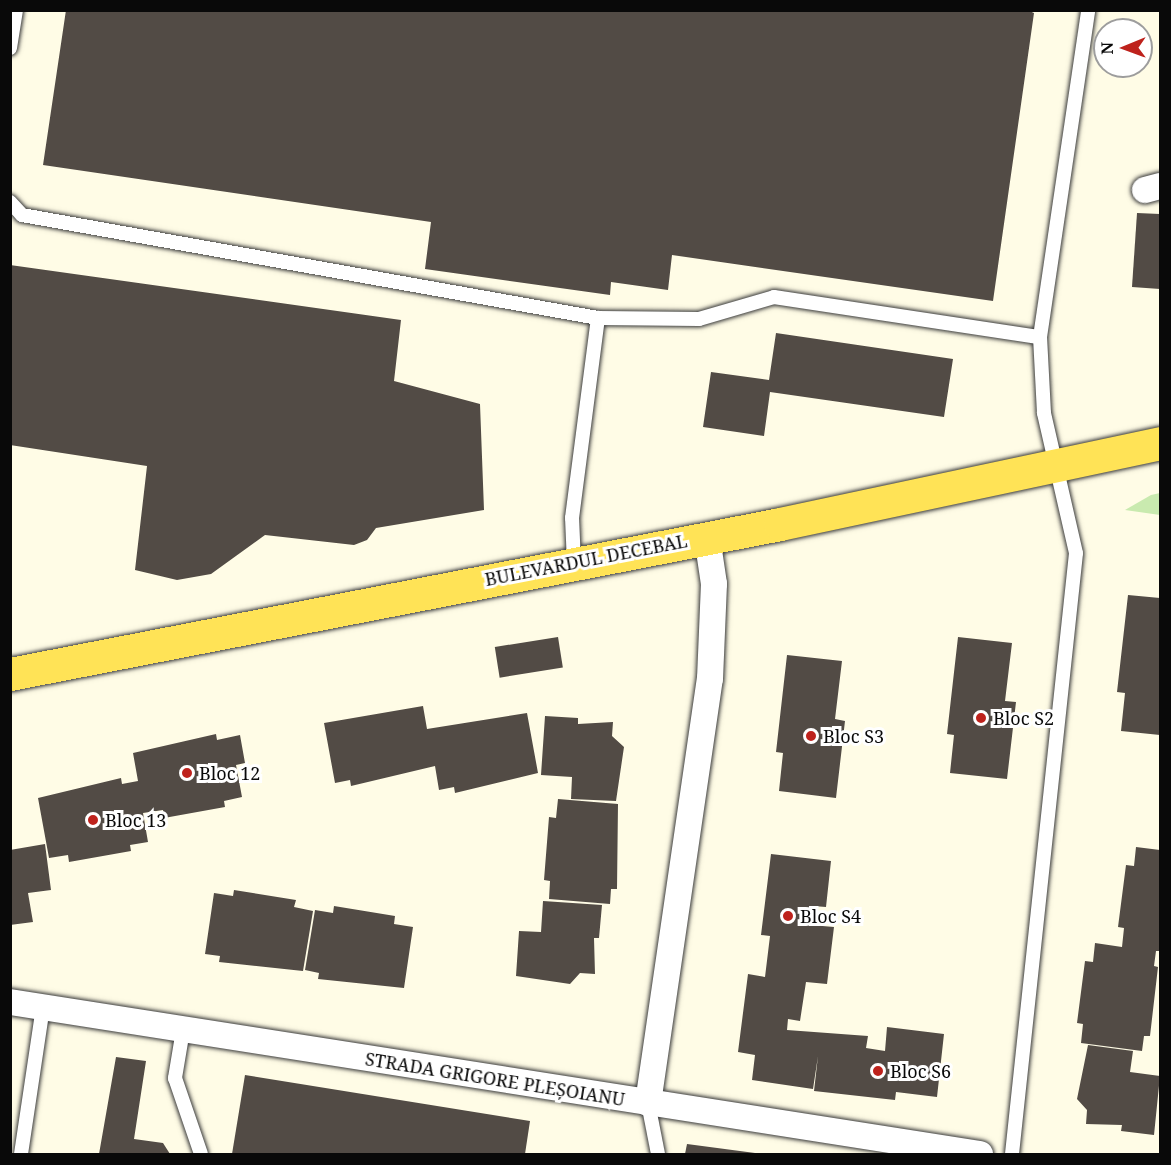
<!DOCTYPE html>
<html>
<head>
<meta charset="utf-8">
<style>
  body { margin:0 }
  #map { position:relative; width:1171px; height:1165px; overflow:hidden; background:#fffce6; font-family:"Noto Serif",serif }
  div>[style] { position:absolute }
  .green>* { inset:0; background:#c9eaaf }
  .building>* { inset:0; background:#524b45; transform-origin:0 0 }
  .roads { filter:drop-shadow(0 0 2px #3c3c3c) drop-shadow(0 0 2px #3c3c3c) }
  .lane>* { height:14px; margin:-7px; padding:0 7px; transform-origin:7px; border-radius:7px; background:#fff }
  .street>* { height:26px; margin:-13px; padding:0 13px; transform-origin:13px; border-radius:13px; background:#fff }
  .primary>* { height:33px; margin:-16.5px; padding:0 16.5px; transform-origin:16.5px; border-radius:16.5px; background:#ffe356 }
  .dots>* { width:16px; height:16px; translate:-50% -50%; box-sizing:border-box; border:3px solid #fff; border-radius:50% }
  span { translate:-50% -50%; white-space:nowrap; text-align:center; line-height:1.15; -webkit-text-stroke:6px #fff; paint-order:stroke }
  .street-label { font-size:18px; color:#090909 }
  .poi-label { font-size:18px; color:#090909 }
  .left { translate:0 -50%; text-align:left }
  .frame { position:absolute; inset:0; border:12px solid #090909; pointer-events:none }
  .north { position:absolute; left:1093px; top:18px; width:60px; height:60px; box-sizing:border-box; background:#fff; border:2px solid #9d9d9d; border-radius:50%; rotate:269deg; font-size:16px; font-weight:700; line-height:24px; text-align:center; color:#090909 }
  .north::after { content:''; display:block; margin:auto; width:21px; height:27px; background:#be221c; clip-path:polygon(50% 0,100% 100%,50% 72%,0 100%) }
</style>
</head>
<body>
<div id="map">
  <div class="green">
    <div style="clip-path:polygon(1160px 493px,1160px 515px,1125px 510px,1151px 495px)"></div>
  </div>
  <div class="building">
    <div style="clip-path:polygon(66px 10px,1027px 10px,1034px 13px,993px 301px,672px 255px,668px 290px,611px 282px,610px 295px,425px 269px,431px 222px,43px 165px)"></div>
    <div style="clip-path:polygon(1137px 213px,1160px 214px,1160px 289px,1132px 287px)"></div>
    <div style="clip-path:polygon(10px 265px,401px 320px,394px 381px,480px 404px,484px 510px,376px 528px,367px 540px,354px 545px,265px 535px,211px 574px,177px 580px,135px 570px,147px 466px,10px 445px)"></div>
    <div style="clip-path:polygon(776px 333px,953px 359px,944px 417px,770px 392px,764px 436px,703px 427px,711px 372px,769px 380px)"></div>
    <div style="clip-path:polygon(1128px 595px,1160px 598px,1160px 735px,1121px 731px,1125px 693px,1117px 692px)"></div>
    <div style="left:558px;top:637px;width:31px;height:64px;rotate:81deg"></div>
    <div style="clip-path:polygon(958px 637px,1012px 643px,1005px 701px,1016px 702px,1007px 779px,950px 773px,954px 735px,947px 734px)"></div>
    <div style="clip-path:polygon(787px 655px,842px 661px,835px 719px,845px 721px,836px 798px,779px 791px,783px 753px,776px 752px)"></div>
    <div style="clip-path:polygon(423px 706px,427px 729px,527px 713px,538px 773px,455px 793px,454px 787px,439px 790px,435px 766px,351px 786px,350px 780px,335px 783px,324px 723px)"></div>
    <div style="clip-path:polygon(545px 716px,578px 718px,578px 724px,613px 722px,612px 736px,624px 747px,616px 801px,571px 799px,572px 777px,541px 775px)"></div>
    <div style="clip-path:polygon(216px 734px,217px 740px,240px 735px,245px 763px,236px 765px,242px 797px,224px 801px,225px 807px,164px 818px,163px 810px,143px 813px,148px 842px,130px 845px,131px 851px,69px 862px,68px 855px,49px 858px,38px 798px,121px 778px,122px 784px,138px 781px,133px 753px)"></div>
    <div style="clip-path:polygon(558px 799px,618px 804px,617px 889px,611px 889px,610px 904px,549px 899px,550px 881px,544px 880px,549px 817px,556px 818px)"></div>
    <div style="clip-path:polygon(45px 844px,51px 890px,28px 893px,33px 922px,10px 925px,10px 850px)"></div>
    <div style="clip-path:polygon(1136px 847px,1160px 850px,1160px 951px,1156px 951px,1154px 966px,1158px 967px,1150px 1036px,1144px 1036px,1142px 1051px,1081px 1043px,1083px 1024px,1077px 1023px,1085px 961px,1093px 962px,1095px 943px,1122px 947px,1124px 928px,1118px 927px,1126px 865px,1134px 866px)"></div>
    <div style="clip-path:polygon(771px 854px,831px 861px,826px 907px,813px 906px,811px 925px,834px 927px,827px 984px,806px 982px,800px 1021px,788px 1019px,787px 1030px,868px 1036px,866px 1048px,885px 1051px,887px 1027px,944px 1034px,937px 1097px,896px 1092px,895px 1100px,814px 1091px,818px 1056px,813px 1089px,752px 1080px,755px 1055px,738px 1052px,748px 974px,765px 977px,770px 936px,761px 935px)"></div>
    <div style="clip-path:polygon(234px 890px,296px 900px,294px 907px,313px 911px,303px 971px,219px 962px,220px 956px,205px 954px,214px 893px,233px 896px)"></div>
    <div style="clip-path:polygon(543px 901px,602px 905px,599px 938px,594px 938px,595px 974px,580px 973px,570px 984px,516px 976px,519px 931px,541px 932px)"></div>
    <div style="clip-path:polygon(334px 906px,395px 916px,394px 924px,413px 927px,404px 988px,318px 979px,319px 973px,305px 970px,315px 910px,333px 913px)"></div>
    <div style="clip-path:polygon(1088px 1045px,1133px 1051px,1130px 1072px,1160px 1076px,1154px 1135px,1121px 1131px,1122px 1125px,1086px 1124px,1087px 1110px,1077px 1099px)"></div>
    <div style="clip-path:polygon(116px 1057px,146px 1061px,134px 1139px,163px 1143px,170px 1154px,99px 1154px)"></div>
    <div style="clip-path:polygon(245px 1075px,530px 1121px,525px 1154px,232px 1154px)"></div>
    <div style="clip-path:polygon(687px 1144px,755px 1153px,755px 1154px,685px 1154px)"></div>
  </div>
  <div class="roads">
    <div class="lane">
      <div style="left:10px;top:48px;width:38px;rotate:-81deg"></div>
      <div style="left:10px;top:202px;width:18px;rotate:47deg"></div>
      <div style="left:22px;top:215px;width:585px;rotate:10.14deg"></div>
      <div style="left:598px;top:318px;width:101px;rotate:0.6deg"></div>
      <div style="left:699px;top:319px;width:78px;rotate:-16.3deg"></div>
      <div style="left:774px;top:297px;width:269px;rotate:8.6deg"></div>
      <div style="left:574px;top:563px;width:45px;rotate:-92.5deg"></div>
      <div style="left:572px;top:518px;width:202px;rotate:-82.6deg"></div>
      <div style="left:183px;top:1030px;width:49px;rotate:99.5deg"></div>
      <div style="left:175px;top:1078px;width:80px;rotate:71.1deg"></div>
      <div style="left:648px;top:1103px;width:52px;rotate:78.9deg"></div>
      <div style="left:21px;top:1154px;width:150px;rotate:-81.5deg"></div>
      <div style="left:1012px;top:1154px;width:604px;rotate:-83.92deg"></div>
      <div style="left:1076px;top:553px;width:144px;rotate:-102.9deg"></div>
      <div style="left:1044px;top:413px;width:76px;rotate:-93deg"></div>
      <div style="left:1040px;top:337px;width:331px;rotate:-81.6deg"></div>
    </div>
    <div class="street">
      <div style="left:1145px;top:190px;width:16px;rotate:-15deg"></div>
      <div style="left:10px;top:1002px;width:982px;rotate:8.91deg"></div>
      <div style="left:648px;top:1103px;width:429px;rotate:-81.7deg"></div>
      <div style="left:710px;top:679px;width:95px;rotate:-87.6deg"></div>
      <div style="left:714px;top:584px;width:48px;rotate:-98.5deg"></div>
    </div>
    <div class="primary">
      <div style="left:10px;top:674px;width:784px;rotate:-11.02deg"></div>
      <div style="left:780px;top:524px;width:389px;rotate:-12deg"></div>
    </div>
  </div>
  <div class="dots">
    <div style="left:981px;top:718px;background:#be221c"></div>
    <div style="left:811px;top:736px;background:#be221c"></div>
    <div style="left:187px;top:773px;background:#be221c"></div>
    <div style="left:93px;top:820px;background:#be221c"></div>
    <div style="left:788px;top:916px;background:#be221c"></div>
    <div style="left:878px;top:1071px;background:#be221c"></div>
  </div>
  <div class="street-label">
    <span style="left:586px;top:560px;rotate:-11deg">BULEVARDUL DECEBAL</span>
    <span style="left:495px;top:1079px;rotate:9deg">STRADA GRIGORE PLEȘOIANU</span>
  </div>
  <div class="poi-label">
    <span class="left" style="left:993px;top:718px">Bloc S2</span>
    <span class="left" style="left:823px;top:736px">Bloc S3</span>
    <span class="left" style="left:199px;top:773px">Bloc 12</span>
    <span class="left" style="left:105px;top:820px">Bloc 13</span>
    <span class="left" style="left:800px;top:916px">Bloc S4</span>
    <span class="left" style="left:890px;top:1071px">Bloc S6</span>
  </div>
  <div class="frame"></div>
  <div class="north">N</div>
</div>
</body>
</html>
